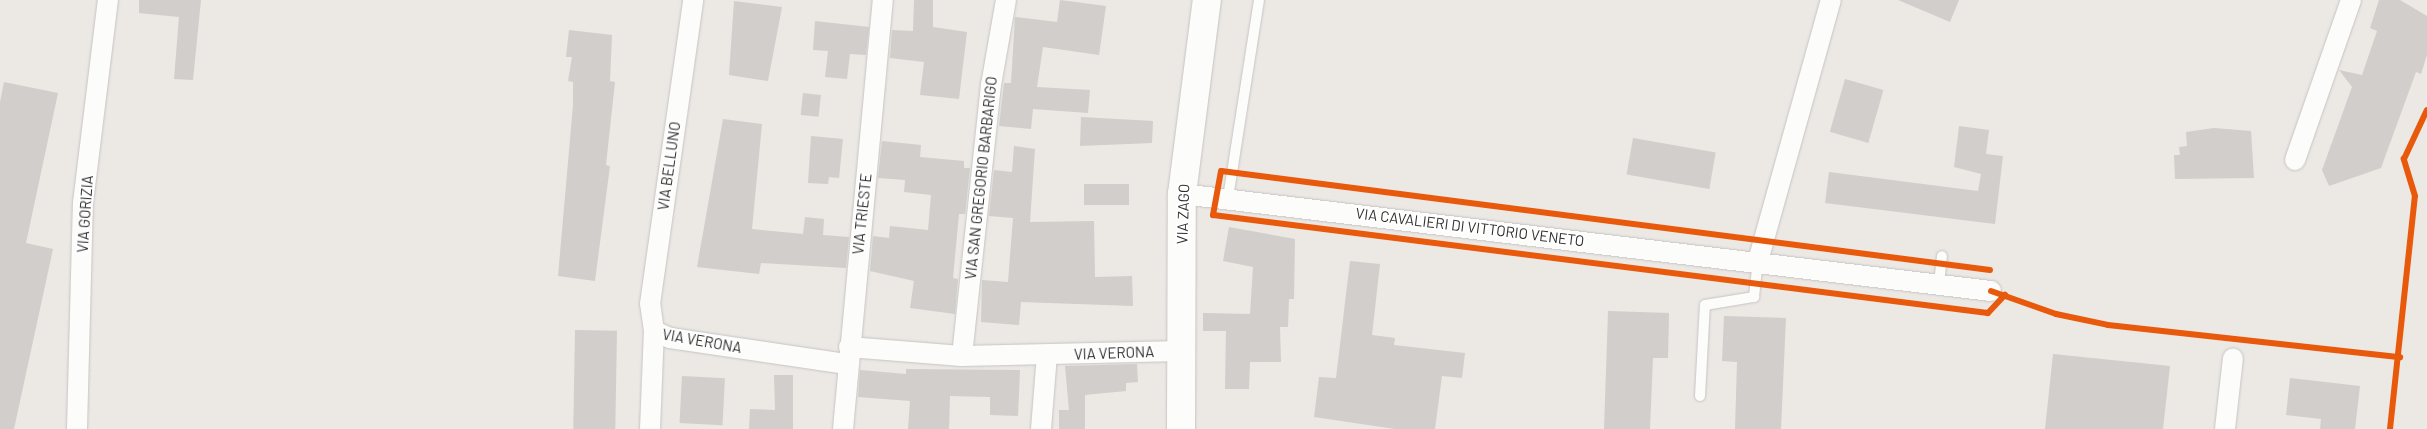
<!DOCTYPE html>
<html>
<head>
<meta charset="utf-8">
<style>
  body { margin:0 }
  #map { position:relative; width:2427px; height:429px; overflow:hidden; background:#ece8e4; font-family:Barlow,sans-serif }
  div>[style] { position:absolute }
  .building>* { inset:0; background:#d1cecb; transform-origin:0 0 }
  .roads { filter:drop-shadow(0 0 1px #c5c4c5) drop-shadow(0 0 1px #c5c4c5) }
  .lane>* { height:10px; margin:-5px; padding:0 5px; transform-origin:5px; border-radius:5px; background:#fcfcfb }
  .street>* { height:20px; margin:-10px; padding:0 10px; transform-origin:10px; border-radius:10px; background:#fcfcfb }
  .secondary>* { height:28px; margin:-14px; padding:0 14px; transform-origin:14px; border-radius:14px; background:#fcfcfb }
  .cycleway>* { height:6px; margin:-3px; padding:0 3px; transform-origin:3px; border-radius:3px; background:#e8590c }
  span { translate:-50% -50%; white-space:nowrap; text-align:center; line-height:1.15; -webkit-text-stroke:4px #fff; paint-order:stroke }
  .street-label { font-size:15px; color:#2e2e2e }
</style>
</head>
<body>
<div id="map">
  <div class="building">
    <div style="clip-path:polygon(139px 0,201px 0,193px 80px,174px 79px,179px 17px,139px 13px)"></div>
    <div style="clip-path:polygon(914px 0,933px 0,933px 27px,967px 32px,959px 99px,920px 95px,924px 62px,890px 58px,892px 30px,913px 31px)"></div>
    <div style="clip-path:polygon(1060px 0,1106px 6px,1099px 55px,1043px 47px,1037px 87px,1090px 90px,1088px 113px,1033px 109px,1031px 129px,999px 126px,1004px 83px,1011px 83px,1015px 17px,1057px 22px)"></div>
    <div style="clip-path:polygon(1898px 0,1959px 0,1950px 22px)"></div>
    <div style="clip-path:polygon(2379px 0,2400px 0,2427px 16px,2427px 55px,2421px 74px,2416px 72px,2381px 168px,2329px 186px,2322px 170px,2352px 87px,2339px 70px,2362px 75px,2377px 31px,2370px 28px)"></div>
    <div style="clip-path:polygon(734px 1px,782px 7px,768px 81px,729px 75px)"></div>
    <div style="clip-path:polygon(815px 21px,869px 27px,866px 55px,850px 54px,847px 79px,825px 77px,828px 51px,813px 50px)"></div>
    <div style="clip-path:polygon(569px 30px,612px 35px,610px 81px,615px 82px,606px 165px,610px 166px,595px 281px,558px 276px,573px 105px,573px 82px,568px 81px,572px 57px,566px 57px)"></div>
    <div style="left:1845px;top:79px;width:40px;height:55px;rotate:16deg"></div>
    <div style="clip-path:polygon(4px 82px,58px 93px,26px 243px,53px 249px,14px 429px,0 429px,0 102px)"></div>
    <div style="left:803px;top:93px;width:18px;height:22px;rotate:6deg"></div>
    <div style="clip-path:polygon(1081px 117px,1153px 121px,1152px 143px,1080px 146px)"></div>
    <div style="clip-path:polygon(723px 119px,762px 124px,752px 229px,803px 234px,805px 217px,824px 219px,823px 235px,849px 237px,846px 268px,761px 263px,759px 274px,697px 267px)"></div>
    <div style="clip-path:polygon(1959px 126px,1989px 130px,1986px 154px,2003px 156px,1995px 224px,1825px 203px,1829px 172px,1978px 191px,1981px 174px,1954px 167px)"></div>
    <div style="clip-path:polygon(2214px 128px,2251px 131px,2254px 178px,2175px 179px,2174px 155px,2180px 155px,2179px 147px,2187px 146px,2186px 132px)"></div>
    <div style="clip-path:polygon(811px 136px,843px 139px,839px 178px,829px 177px,828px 184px,808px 183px)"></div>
    <div style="left:1633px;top:138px;width:84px;height:37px;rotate:10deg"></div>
    <div style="clip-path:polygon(882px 141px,921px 145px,920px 157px,964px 161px,964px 168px,970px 168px,965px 214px,959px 214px,953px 278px,958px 279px,955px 314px,910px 308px,914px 281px,870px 271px,873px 236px,889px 238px,890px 226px,928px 230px,931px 195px,904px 192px,905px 180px,878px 178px)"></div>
    <div style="clip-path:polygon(1014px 146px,1035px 149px,1030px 222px,1094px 221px,1095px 277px,1132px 276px,1133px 306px,1021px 302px,1019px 325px,981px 322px,982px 280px,1008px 282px,1013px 218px,989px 216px,994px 170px,1012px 172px)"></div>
    <div style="left:1084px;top:184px;width:45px;height:21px"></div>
    <div style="clip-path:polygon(1229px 227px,1295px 239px,1294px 299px,1289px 299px,1288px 327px,1280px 327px,1281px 362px,1250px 362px,1249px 389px,1225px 389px,1226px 331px,1203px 331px,1203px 313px,1250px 314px,1253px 267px,1223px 261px)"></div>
    <div style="clip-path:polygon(1350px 261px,1380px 264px,1372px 335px,1395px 338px,1394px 345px,1465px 353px,1462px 378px,1442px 376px,1435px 429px,1395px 429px,1314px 417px,1319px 377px,1336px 378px)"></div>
    <div style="clip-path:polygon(1608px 311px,1669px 313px,1668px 358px,1653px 358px,1650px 429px,1604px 429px)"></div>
    <div style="clip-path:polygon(1724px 316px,1786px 318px,1781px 429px,1735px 429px,1737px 362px,1722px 361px)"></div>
    <div style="left:575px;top:330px;width:42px;height:99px;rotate:1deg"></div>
    <div style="clip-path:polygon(2053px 354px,2170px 366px,2163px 429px,2045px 429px)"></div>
    <div style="clip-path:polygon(1137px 364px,1138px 382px,1126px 383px,1126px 391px,1085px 395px,1085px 429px,1059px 429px,1059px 410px,1069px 410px,1065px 366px)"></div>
    <div style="clip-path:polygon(906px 369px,1020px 370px,1018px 416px,990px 415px,990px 397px,950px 396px,949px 429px,908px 429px,910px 401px,858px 397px,860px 370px,906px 374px)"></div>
    <div style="clip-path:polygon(774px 375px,793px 375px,793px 429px,749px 429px,750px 409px,775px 410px)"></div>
    <div style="left:682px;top:376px;width:43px;height:47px;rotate:3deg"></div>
    <div style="clip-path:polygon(2290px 378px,2360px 386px,2355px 429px,2320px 429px,2321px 419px,2286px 415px)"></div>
  </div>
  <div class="roads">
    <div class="lane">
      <div style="left:1228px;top:198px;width:200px;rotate:-81.1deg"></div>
      <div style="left:1939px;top:284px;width:28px;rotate:-84deg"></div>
      <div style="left:1700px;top:396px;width:91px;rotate:-86.9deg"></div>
      <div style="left:1705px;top:305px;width:50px;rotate:-9.3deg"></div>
      <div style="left:1754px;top:297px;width:36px;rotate:-84deg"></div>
    </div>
    <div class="street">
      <div style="left:2295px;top:160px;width:170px;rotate:-70.7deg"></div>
      <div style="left:1182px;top:194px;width:815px;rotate:6.84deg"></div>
      <div style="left:1758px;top:261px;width:271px;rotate:-74.4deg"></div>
      <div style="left:654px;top:331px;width:27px;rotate:-98deg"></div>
      <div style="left:650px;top:304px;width:307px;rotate:-81.9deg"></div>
      <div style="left:849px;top:347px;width:113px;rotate:4.6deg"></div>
      <div style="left:962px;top:356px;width:219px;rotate:-1.3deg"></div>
      <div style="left:962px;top:356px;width:273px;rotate:-83.9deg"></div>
      <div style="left:991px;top:85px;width:86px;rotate:-80deg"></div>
      <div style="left:77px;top:429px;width:226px;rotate:-88.5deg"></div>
      <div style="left:83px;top:203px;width:205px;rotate:-83deg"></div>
      <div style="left:650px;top:429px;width:98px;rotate:-87.7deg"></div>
      <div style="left:654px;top:331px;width:17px;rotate:24deg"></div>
      <div style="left:670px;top:338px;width:179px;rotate:8.4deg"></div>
      <div style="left:843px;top:429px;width:431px;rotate:-84.7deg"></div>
      <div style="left:1041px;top:429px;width:74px;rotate:-85.4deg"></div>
      <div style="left:2225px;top:429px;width:71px;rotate:-83.6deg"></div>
    </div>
    <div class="secondary">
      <div style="left:1181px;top:429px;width:235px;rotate:-89.8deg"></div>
      <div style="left:1182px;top:194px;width:196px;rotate:-82.7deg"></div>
    </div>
  </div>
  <div class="cycleway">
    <div style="left:1990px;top:270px;width:775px;rotate:-172.66deg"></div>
    <div style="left:1221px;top:171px;width:45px;rotate:100.3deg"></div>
    <div style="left:1213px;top:215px;width:781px;rotate:7.21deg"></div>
    <div style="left:1988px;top:313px;width:25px;rotate:-47deg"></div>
    <div style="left:1991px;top:291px;width:69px;rotate:19.5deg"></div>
    <div style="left:2056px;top:314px;width:53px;rotate:11.9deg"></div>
    <div style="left:2108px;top:325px;width:294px;rotate:6.3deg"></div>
    <div style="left:2390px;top:429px;width:234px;rotate:-83.9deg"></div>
    <div style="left:2415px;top:196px;width:39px;rotate:-107deg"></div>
    <div style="left:2404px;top:159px;width:54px;rotate:-64.9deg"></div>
  </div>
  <div class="street-label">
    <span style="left:669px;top:166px;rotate:-82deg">VIA BELLUNO</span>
    <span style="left:981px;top:178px;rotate:-84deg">VIA SAN GREGORIO BARBARIGO</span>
    <span style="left:85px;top:214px;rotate:-86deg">VIA GORIZIA</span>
    <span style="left:862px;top:214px;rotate:-84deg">VIA TRIESTE</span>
    <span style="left:1183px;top:214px;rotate:-88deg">VIA ZAGO</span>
    <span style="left:1470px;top:227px;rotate:7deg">VIA CAVALIERI DI VITTORIO VENETO</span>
    <span style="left:702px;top:341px;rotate:10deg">VIA VERONA</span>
    <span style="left:1114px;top:353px;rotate:-2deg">VIA VERONA</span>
  </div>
</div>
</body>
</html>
